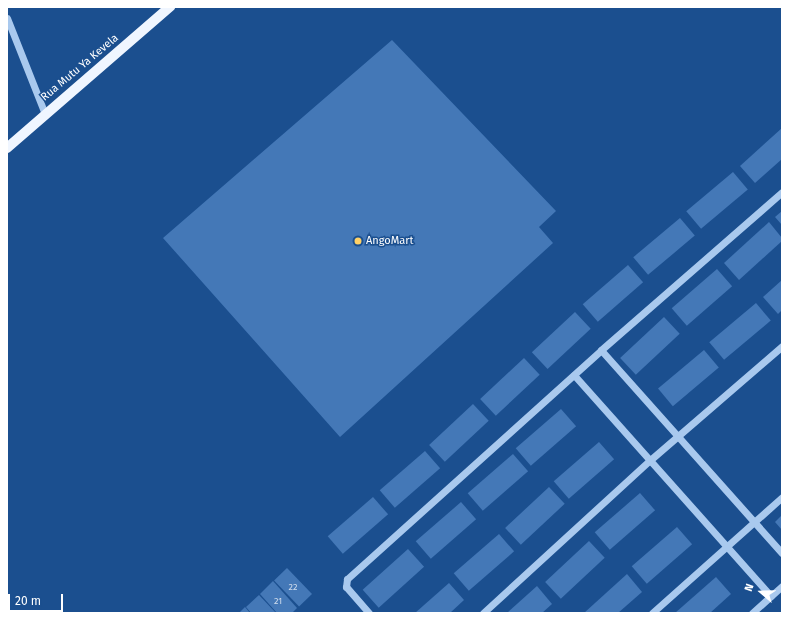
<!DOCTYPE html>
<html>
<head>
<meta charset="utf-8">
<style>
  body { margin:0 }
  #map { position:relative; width:789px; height:620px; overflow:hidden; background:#1b4f8f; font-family:"Fira Sans",sans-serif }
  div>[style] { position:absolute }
  .building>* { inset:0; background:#4478b7; transform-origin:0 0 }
  .minor>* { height:7px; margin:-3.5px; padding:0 3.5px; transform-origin:3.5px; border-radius:3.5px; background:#a9c9ee }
  .major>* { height:10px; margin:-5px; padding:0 5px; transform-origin:5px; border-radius:5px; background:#f0f6ff }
  .dots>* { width:11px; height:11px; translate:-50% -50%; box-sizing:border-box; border:2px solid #1b4f8f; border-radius:50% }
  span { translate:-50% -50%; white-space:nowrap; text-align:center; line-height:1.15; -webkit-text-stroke:3px #1b4f8f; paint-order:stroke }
  .number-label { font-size:9px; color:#d0dded }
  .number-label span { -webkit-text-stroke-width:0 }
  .street-label { font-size:11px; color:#fff }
  .poi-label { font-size:11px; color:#fff }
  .left { translate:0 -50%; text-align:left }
  .frame { position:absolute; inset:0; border:8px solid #fff; pointer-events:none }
  .north { position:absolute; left:741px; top:572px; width:40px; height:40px; -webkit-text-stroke:3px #1b4f8f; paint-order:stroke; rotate:290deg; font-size:11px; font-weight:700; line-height:16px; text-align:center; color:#fff }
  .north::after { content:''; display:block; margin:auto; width:14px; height:18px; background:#fff; clip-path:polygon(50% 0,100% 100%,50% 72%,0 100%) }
  .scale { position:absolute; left:8px; top:594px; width:55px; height:18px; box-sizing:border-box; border:2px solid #fff; border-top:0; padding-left:5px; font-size:12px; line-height:14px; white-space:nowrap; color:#fff; -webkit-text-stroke:3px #1b4f8f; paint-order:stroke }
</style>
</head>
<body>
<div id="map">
  <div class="building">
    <div style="clip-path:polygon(392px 40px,556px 211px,539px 227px,553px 243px,340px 437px,163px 238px)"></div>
    <div style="clip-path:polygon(782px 128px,782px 159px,755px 183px,740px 166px)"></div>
    <div style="left:733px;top:172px;width:23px;height:61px;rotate:50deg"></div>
    <div style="clip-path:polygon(782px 211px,782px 225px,775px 217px)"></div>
    <div style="left:680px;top:218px;width:23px;height:61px;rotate:50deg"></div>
    <div style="clip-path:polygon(769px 222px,782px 238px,782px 241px,739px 280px,724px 263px)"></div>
    <div style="left:628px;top:265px;width:23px;height:60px;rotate:49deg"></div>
    <div style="left:717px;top:269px;width:23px;height:60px;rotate:49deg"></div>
    <div style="clip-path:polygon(782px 280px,782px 310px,778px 314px,763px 297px)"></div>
    <div style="left:756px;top:303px;width:23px;height:61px;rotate:50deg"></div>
    <div style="left:575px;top:312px;width:23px;height:59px;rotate:47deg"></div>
    <div style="left:664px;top:317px;width:23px;height:60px;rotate:47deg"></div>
    <div style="left:704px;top:350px;width:23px;height:60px;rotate:50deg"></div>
    <div style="left:524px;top:358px;width:23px;height:60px;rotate:47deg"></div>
    <div style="left:473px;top:404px;width:23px;height:60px;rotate:47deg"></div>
    <div style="left:561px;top:409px;width:23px;height:60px;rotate:49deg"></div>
    <div style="left:599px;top:442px;width:23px;height:60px;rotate:49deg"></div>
    <div style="left:425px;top:451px;width:23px;height:60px;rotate:49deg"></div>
    <div style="left:513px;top:454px;width:23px;height:60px;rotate:49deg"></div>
    <div style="left:549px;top:487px;width:23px;height:60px;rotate:47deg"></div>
    <div style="left:640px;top:493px;width:23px;height:60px;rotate:49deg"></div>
    <div style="left:373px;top:497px;width:23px;height:60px;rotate:49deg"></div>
    <div style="left:461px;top:502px;width:23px;height:60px;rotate:49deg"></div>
    <div style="clip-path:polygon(782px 515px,782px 530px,775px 522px)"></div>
    <div style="left:677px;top:527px;width:23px;height:60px;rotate:49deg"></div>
    <div style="left:499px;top:534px;width:23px;height:60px;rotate:49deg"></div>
    <div style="left:589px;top:541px;width:23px;height:60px;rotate:47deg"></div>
    <div style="left:408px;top:549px;width:24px;height:61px;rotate:48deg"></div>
    <div style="left:287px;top:568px;width:36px;height:18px;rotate:46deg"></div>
    <div style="clip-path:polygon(627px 574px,642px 592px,618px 613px,584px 613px)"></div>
    <div style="clip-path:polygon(716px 577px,731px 594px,710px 613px,675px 613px)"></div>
    <div style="clip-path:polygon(273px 581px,297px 608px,292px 613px,277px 613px,260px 594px)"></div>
    <div style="clip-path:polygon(449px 583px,464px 600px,450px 613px,415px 613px)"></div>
    <div style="clip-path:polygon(537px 586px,552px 604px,542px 613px,507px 613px)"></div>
    <div style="clip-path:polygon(259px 595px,276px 613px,251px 613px,246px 607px)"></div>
    <div style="clip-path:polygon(245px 607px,250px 613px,239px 613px)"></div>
  </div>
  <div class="minor">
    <div style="left:7px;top:18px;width:103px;rotate:68.4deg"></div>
    <div style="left:601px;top:350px;width:272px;rotate:48.3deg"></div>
    <div style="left:574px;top:375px;width:296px;rotate:48.3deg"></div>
    <div style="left:369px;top:613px;width:35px;rotate:-131deg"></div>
    <div style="left:346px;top:587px;width:8px;rotate:-83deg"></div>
    <div style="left:347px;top:579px;width:342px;rotate:-42deg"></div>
    <div style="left:601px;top:350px;width:240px;rotate:-41.1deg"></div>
    <div style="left:483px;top:613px;width:225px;rotate:-42.5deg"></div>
    <div style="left:649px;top:461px;width:176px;rotate:-40.8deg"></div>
    <div style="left:652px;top:613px;width:174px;rotate:-41.7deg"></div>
    <div style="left:752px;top:613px;width:40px;rotate:-42deg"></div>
  </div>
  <div class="major">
    <div style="left:7px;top:148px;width:216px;rotate:-40.9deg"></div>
  </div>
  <div class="dots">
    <div style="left:358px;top:241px;background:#ffd166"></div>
  </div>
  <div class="number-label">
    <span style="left:293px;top:587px">22</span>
    <span style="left:278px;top:601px">21</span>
  </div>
  <div class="street-label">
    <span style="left:80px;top:68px;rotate:-40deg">Rua Mutu Ya Kevela</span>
  </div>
  <div class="poi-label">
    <span class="left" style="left:366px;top:241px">AngoMart</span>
  </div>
  <div class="frame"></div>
  <div class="north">N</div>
  <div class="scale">20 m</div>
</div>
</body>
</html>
